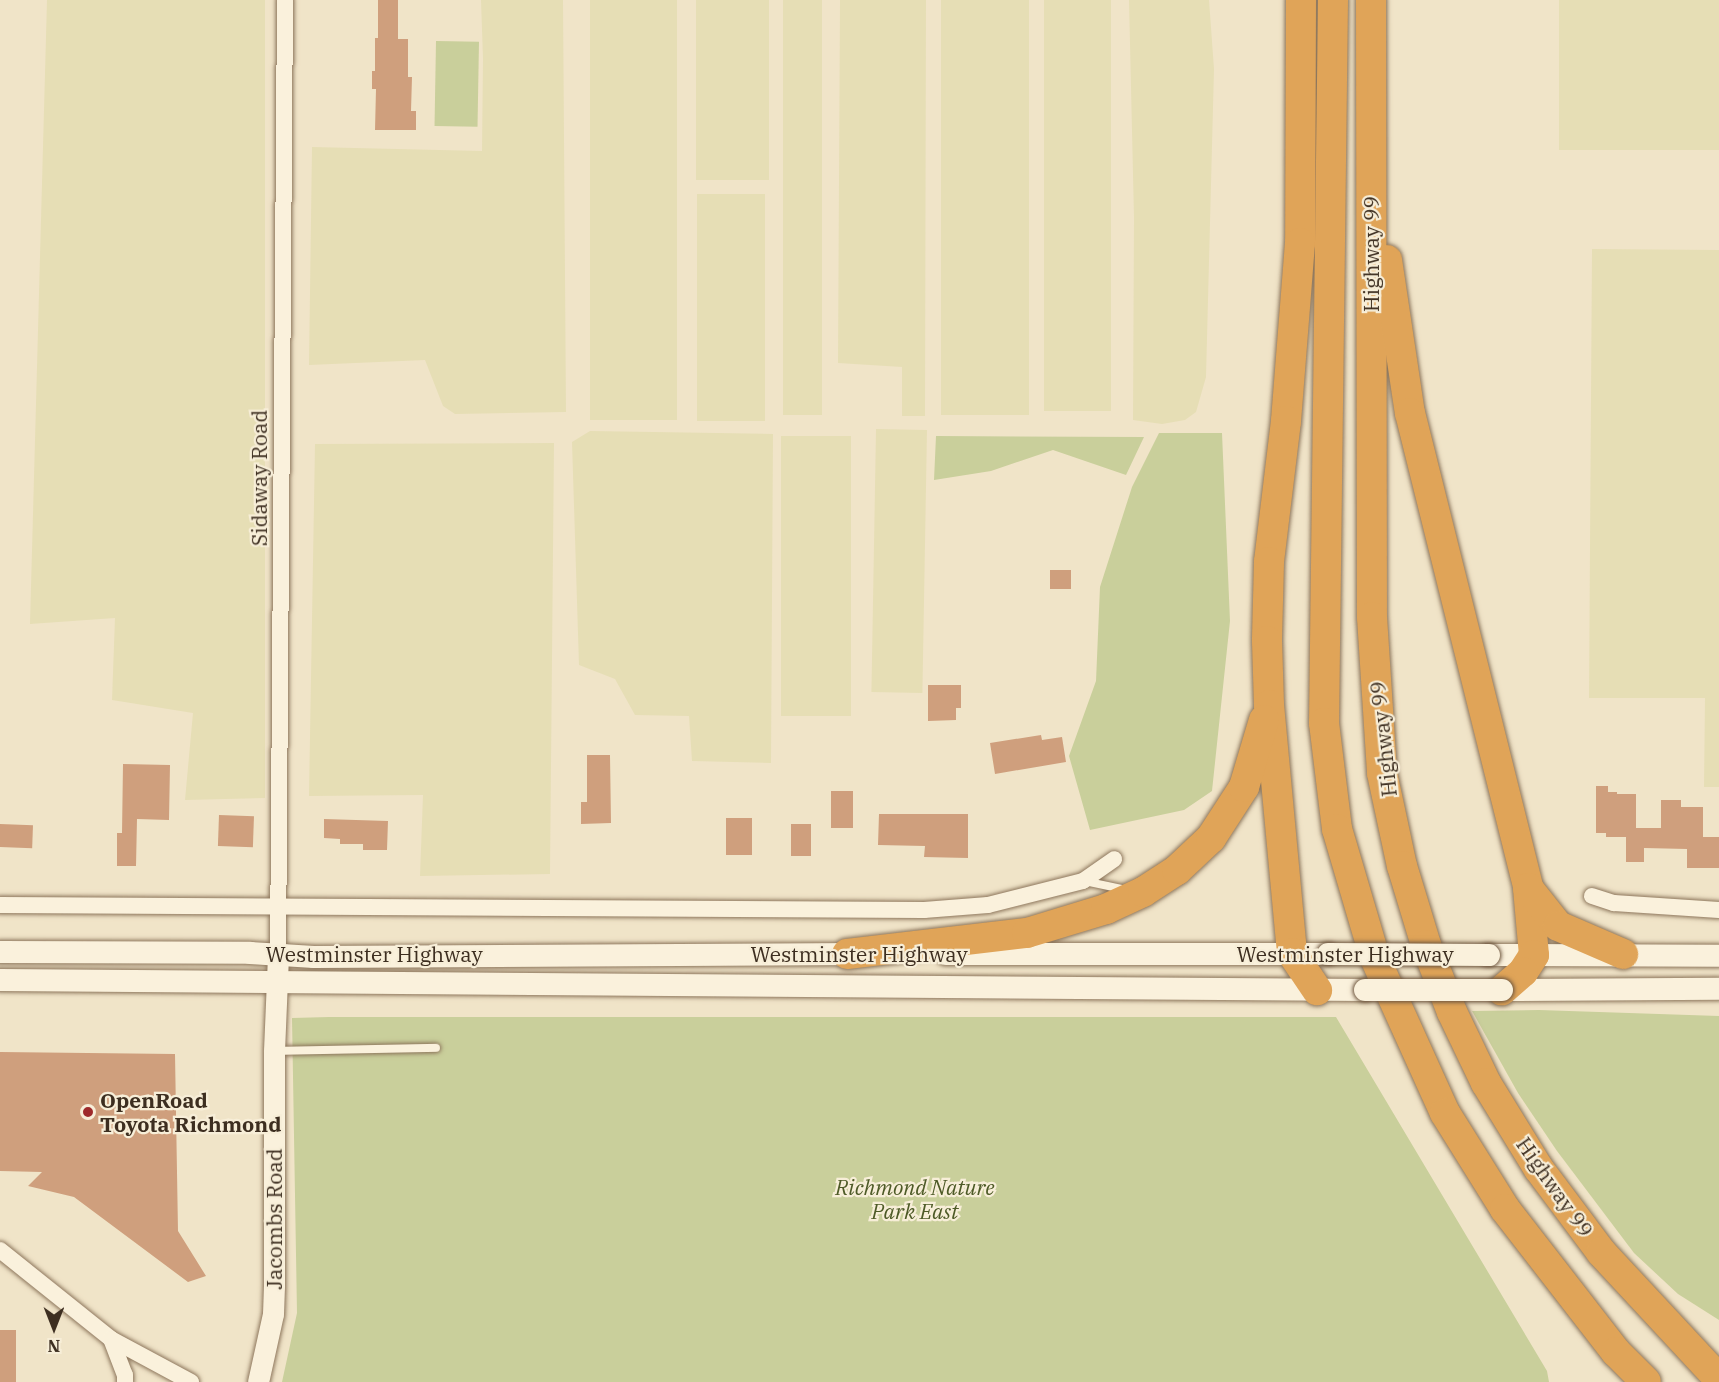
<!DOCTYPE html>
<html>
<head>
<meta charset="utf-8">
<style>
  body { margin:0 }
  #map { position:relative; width:1719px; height:1382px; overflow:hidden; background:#f0e4c8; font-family:"IBM Plex Serif",serif }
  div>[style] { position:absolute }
  .farmland>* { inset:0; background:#e6deb5; transform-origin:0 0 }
  .green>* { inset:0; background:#c9cf9b; transform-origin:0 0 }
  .building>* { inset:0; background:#cf9f7d; transform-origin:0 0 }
  .roads { filter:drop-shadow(0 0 2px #8d765c) drop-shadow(0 0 2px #8d765c) }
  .service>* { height:8px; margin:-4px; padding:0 4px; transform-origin:4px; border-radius:4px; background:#faf1dc }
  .minor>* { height:16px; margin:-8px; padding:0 8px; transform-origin:8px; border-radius:8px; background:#faf1dc }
  .tertiary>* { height:21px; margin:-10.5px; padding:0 10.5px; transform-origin:10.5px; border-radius:10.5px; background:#faf1dc }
  .secondary>* { height:22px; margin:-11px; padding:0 11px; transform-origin:11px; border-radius:11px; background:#faf1dc }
  .motorway>* { height:30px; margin:-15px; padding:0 15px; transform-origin:15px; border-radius:15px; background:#e0a458 }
  .bridges { filter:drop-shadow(0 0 2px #6f573f) drop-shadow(0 0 2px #6f573f) }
  .secondary-bridge>* { height:22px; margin:-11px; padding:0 11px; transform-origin:11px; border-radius:11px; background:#faf1dc }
  .dots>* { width:16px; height:16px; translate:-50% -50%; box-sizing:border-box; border:3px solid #f7eed8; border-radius:50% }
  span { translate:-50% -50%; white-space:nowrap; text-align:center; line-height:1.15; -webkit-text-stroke:4.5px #f7eed8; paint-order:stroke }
  .street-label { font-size:21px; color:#3d2e20 }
  .poi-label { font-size:21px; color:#3d2e20; font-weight:700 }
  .left { translate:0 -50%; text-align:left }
  .park-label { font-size:21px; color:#4d5a26; font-style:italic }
  .north { position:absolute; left:24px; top:1298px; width:60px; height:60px; -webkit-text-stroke:4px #f7eed8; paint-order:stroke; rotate:180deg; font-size:16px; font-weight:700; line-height:24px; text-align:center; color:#3d2e20 }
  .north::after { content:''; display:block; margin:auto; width:21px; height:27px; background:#3d2e20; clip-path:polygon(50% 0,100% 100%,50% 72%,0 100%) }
</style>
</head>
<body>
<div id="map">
  <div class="farmland">
    <div style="clip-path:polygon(47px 0,265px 0,265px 798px,185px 800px,193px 713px,112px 700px,115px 618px,30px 624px)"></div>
    <div style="clip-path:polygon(481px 0,563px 0,566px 412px,455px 414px,443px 406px,425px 360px,309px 365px,312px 147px,482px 151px,483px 59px)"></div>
    <div style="left:590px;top:0;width:87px;height:420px"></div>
    <div style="left:696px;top:0;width:73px;height:180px"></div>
    <div style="left:783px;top:0;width:39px;height:415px"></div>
    <div style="clip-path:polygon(840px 0,926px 0,925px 416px,902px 416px,902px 367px,838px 363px)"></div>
    <div style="left:941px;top:0;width:88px;height:415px"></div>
    <div style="left:1044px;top:0;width:67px;height:411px"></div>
    <div style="clip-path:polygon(1129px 0,1209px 0,1214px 69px,1206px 377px,1196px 412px,1185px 420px,1162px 424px,1133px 420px,1134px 218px)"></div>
    <div style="left:1559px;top:0;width:160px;height:150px"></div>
    <div style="left:697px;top:194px;width:68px;height:227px"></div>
    <div style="clip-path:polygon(1592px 249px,1719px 250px,1719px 787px,1704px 787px,1705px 698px,1589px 698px)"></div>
    <div style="left:927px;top:430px;width:263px;height:51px;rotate:91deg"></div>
    <div style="clip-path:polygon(590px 431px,773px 434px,771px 763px,692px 761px,689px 716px,635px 715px,615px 679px,579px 665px,572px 442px)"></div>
    <div style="left:851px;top:436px;width:280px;height:70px;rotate:90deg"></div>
    <div style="clip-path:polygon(554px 443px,550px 874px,420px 876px,423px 795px,309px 796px,315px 444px)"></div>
  </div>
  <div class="green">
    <div style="left:436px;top:41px;width:43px;height:85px;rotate:1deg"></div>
    <div style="clip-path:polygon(1159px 433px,1222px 433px,1230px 621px,1212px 791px,1184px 810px,1090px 830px,1069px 756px,1096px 681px,1100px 587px,1132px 487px)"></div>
    <div style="clip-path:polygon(936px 436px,1144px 437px,1126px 475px,1053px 450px,991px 471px,934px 480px)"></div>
    <div style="clip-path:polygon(1539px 1010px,1719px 1016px,1719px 1320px,1678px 1294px,1634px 1253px,1557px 1151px,1518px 1093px,1472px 1011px)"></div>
    <div style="clip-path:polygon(329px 1017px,1336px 1017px,1547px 1371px,1549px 1382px,282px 1382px,297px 1313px,292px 1018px)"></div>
  </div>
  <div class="building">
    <div style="clip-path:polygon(378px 0,398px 0,398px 39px,408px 39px,408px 77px,412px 77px,411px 111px,416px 111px,416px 130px,375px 130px,376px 89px,372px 89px,372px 71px,375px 71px,375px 38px,378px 38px)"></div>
    <div style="left:1071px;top:570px;width:19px;height:21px;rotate:90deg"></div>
    <div style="clip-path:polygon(928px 685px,961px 685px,961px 708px,956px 708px,956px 720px,928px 721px)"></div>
    <div style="clip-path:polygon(1041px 735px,1042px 740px,1062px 737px,1066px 762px,995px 774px,990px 743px)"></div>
    <div style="clip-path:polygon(587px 755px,610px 755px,611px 823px,581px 824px,581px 802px,587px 802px)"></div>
    <div style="clip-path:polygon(123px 764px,170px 765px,169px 820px,137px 819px,136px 866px,117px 866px,117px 833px,122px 833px)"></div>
    <div style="clip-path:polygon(1596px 786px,1608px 786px,1608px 792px,1617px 792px,1617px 794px,1636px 794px,1636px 828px,1661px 828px,1661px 800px,1681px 800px,1681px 807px,1703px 807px,1703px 837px,1719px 837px,1719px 868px,1687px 868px,1687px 849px,1644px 848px,1644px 862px,1626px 862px,1626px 837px,1606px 837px,1606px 833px,1596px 833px)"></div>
    <div style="left:831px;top:791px;width:22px;height:37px"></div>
    <div style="clip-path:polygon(879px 814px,968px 814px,968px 858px,924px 857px,925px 846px,878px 845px)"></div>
    <div style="left:219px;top:815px;width:35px;height:31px;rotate:2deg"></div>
    <div style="left:726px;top:818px;width:26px;height:37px"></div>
    <div style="clip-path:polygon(324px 819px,388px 821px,387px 850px,363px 850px,363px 844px,340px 844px,340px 839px,324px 838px)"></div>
    <div style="left:0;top:824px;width:33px;height:23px;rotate:2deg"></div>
    <div style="left:791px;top:824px;width:20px;height:32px"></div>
    <div style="clip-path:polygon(0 1052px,175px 1054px,178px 1231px,206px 1276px,188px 1282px,74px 1197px,28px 1186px,42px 1172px,0 1171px)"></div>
    <div style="left:16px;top:1330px;width:52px;height:16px;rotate:90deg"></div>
  </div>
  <div class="roads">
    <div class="service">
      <div style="left:1084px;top:881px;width:44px;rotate:11.8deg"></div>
      <div style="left:275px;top:1051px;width:161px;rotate:-1.1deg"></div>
    </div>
    <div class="minor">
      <div style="left:1592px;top:896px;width:23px;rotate:18deg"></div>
      <div style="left:1614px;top:903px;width:105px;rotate:3.8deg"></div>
      <div style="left:0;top:905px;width:924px;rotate:0.31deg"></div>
      <div style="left:924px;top:910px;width:64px;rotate:-4.5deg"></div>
      <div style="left:988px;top:905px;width:98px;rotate:-14.2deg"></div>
      <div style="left:1083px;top:881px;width:38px;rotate:-35deg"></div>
      <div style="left:278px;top:955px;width:955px;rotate:-89.58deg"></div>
      <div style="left:0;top:1250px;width:142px;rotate:38.7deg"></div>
      <div style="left:111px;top:1339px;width:91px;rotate:28.3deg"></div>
      <div style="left:111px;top:1339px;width:39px;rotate:69deg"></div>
      <div style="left:125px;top:1375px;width:7px;rotate:90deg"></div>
    </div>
    <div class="tertiary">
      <div style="left:258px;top:1382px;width:70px;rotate:-77.6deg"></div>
      <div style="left:273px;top:1314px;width:28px;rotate:-88deg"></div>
      <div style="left:274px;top:1286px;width:235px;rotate:-90deg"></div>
      <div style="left:274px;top:1051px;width:96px;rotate:-87.6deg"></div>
    </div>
    <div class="secondary">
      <div style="left:0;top:952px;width:250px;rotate:0.2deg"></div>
      <div style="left:250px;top:953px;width:64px;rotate:3.6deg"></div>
      <div style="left:314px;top:957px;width:548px;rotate:-0.31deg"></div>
      <div style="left:946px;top:954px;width:382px"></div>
      <div style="left:1489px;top:955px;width:230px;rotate:0.2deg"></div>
      <div style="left:0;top:980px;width:1365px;rotate:0.42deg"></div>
      <div style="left:1502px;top:990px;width:217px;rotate:-0.3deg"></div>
    </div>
    <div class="motorway">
      <div style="left:1301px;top:0;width:243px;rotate:90.2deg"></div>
      <div style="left:1300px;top:243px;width:179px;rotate:94.5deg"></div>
      <div style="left:1286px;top:421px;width:142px;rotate:96.9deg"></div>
      <div style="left:1269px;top:562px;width:79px;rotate:91.5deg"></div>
      <div style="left:1267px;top:641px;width:64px;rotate:88.2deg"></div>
      <div style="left:1269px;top:705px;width:249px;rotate:84.7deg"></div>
      <div style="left:1292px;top:953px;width:45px;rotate:56deg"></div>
      <div style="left:1333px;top:0;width:723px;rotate:90.71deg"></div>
      <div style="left:1324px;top:723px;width:107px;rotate:83deg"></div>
      <div style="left:1337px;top:829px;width:134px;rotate:73.6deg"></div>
      <div style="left:1375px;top:958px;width:170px;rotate:65.7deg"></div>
      <div style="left:1445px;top:1113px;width:113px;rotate:58deg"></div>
      <div style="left:1505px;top:1209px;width:181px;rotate:52.2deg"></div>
      <div style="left:1616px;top:1352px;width:42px;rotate:45deg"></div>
      <div style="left:1371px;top:0;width:617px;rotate:89.91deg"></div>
      <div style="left:1372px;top:617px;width:156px;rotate:86.3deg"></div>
      <div style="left:1382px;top:773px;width:95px;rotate:77.9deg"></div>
      <div style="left:1402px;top:866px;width:83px;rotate:73.1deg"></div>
      <div style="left:1426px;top:945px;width:72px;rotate:68.8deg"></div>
      <div style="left:1452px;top:1012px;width:79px;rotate:64.4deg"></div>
      <div style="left:1486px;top:1083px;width:101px;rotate:58.4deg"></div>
      <div style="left:1539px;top:1169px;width:104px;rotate:53.2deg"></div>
      <div style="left:1601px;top:1252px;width:173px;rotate:47.1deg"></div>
      <div style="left:1387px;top:260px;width:155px;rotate:81.5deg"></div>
      <div style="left:1410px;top:413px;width:489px;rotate:76deg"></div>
      <div style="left:1528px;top:888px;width:67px;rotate:84.9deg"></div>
      <div style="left:1534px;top:955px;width:20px;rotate:123deg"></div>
      <div style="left:1523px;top:972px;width:28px;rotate:139deg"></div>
      <div style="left:1528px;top:888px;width:48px;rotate:51.7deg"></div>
      <div style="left:1558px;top:926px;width:71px;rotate:23.3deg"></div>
      <div style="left:847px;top:954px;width:181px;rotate:-6.7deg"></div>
      <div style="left:1027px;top:933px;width:83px;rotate:-16.9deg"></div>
      <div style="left:1106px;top:909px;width:41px;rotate:-24.7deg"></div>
      <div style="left:1143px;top:892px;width:40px;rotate:-32.9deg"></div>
      <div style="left:1177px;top:870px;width:47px;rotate:-43.3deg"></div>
      <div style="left:1211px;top:838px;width:61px;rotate:-57.1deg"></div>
      <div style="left:1244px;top:787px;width:70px;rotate:-73.4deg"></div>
    </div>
  </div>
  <div class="bridges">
    <div class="secondary-bridge">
      <div style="left:1328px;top:954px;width:161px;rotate:0.4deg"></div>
      <div style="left:1365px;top:990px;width:137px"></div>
    </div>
  </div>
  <div class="dots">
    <div style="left:88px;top:1112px;background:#9e2a2b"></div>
  </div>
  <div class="street-label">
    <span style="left:1371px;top:254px;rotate:-90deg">Highway 99</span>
    <span style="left:259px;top:478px;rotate:-90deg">Sidaway Road</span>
    <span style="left:1383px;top:739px;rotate:-96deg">Highway 99</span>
    <span style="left:374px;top:954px">Westminster Highway</span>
    <span style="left:859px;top:954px">Westminster Highway</span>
    <span style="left:1345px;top:954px">Westminster Highway</span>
    <span style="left:1555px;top:1187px;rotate:55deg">Highway 99</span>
    <span style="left:274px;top:1219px;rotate:-90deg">Jacombs Road</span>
  </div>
  <div class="poi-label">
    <span class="left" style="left:100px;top:1112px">OpenRoad<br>Toyota Richmond</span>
  </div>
  <div class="park-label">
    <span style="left:915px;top:1199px">Richmond Nature<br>Park East</span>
  </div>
  <div class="north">N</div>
</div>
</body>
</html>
